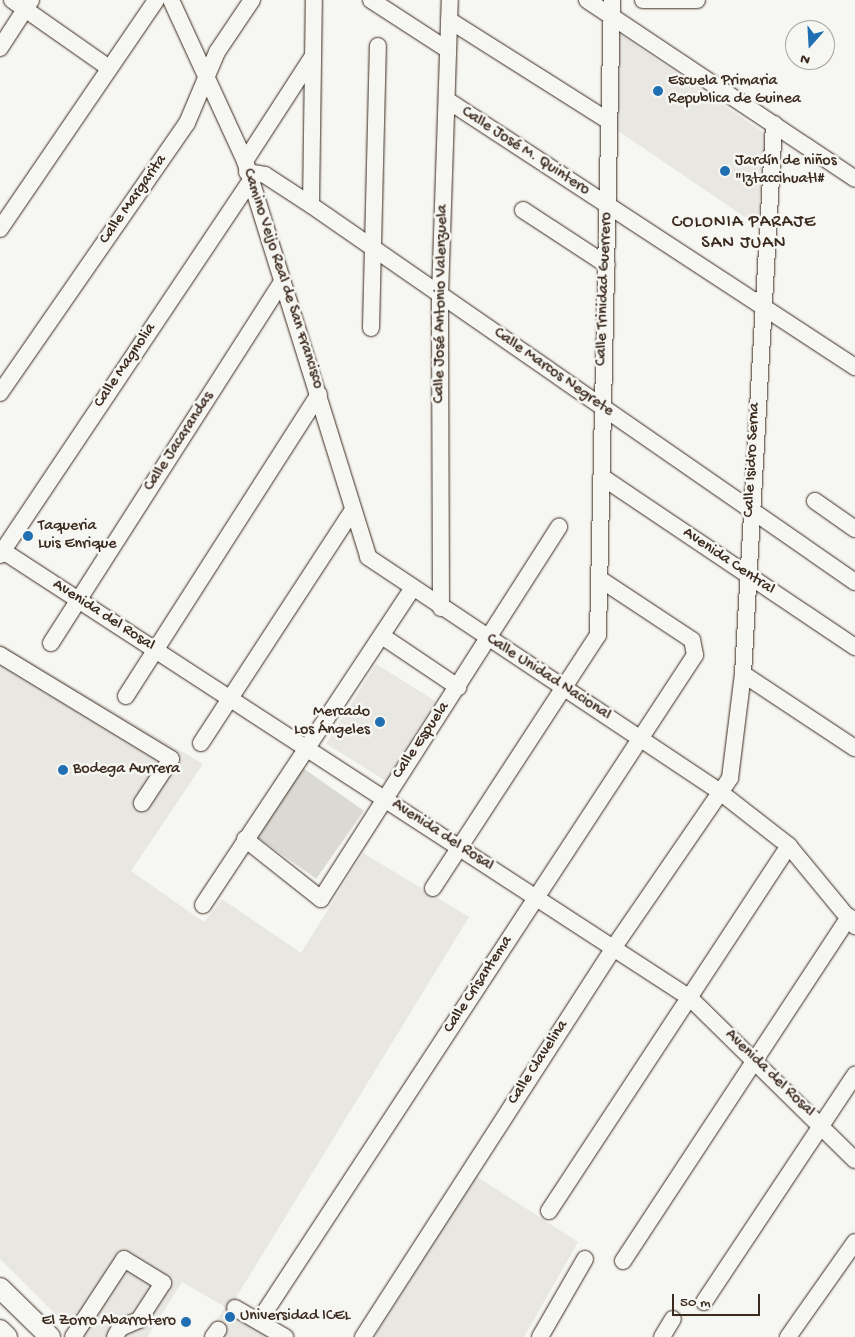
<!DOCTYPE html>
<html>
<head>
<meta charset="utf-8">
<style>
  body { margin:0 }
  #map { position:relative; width:855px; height:1337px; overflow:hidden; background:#f6f6f2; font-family:"Gochi Hand",sans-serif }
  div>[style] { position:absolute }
  .built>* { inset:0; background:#e8e7e2; transform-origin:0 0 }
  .green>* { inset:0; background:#dad9d3; transform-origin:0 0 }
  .roads { filter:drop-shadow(0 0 1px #3b2a1e) drop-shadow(0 0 1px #3b2a1e) }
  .minor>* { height:16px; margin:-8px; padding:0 8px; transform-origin:8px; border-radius:8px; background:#f6f6f2 }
  .major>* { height:20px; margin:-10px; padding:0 10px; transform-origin:10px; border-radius:10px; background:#f6f6f2 }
  .dots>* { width:14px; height:14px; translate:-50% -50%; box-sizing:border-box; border:2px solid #f6f6f2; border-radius:50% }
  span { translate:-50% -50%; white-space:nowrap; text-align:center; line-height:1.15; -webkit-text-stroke:5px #f6f6f2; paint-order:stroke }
  .poi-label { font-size:16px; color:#3b2a1e }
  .left { translate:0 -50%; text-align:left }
  .right { translate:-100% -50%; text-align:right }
  .street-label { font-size:16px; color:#3b2a1e }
  .neighbourhood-label { font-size:18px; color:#3b2a1e; letter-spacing:1px }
  .north { position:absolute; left:785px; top:20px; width:50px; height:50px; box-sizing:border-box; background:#f6f6f2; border:1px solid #aba49d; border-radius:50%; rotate:199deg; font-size:14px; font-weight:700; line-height:20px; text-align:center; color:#3b2a1e }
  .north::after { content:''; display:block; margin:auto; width:18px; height:22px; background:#1f6fb2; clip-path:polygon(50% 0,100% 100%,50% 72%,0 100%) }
  .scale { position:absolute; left:672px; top:1294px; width:88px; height:22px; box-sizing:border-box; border:2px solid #3b2a1e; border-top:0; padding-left:6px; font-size:15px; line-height:18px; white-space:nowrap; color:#3b2a1e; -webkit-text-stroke:4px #f6f6f2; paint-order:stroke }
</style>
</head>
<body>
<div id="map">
  <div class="built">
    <div style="clip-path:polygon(612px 29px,766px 134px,758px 226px,611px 126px)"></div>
    <div style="clip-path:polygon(0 643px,203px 764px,131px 871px,204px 922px,222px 899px,301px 953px,363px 853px,469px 917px,229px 1309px,275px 1337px,206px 1337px,225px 1307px,182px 1282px,147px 1337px,78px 1337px,0 1259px)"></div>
    <div style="left:376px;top:664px;width:70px;height:94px;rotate:32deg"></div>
    <div style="clip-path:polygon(476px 1176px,578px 1242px,524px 1337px,374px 1337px)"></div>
  </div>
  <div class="green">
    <div style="left:300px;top:766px;width:78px;height:83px;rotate:35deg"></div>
  </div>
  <div class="roads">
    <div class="minor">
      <div style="left:12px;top:0;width:118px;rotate:35deg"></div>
      <div style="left:171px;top:0;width:177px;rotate:65.3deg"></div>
      <div style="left:245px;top:161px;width:415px;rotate:72.7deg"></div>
      <div style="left:368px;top:557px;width:423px;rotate:33.7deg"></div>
      <div style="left:720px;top:792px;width:88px;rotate:38deg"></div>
      <div style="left:789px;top:846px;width:104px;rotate:50.5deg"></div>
      <div style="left:371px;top:0;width:92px;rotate:33deg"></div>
      <div style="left:587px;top:0;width:322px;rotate:33.7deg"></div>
      <div style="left:643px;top:0;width:54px"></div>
      <div style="left:449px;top:20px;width:187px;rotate:32.3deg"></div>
      <div style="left:0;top:48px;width:57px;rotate:-57.1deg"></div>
      <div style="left:447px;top:100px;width:488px;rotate:33.2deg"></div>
      <div style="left:245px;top:161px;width:125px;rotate:-57.1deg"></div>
      <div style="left:247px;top:172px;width:18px;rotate:9deg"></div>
      <div style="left:265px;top:175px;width:55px;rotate:33.1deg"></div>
      <div style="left:311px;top:205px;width:662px;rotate:34.72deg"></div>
      <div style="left:311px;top:205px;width:205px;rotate:-89.2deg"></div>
      <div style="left:523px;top:210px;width:100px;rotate:33.2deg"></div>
      <div style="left:0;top:229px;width:277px;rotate:-55.7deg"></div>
      <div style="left:371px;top:328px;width:282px;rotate:-88.6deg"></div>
      <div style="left:0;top:393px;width:328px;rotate:-55.3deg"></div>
      <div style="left:187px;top:123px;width:77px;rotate:-67.1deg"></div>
      <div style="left:217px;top:52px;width:63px;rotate:-56.1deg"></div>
      <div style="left:602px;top:477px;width:305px;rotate:33.9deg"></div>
      <div style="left:815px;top:501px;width:49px;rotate:35deg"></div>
      <div style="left:0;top:549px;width:823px;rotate:33.05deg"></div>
      <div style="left:690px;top:998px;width:231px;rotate:44.5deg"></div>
      <div style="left:0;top:555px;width:449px;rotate:-56.2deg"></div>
      <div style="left:441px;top:608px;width:313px;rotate:-90.2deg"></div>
      <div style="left:440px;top:295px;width:295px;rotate:-88.1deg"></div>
      <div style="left:382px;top:636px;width:92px;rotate:33.9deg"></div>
      <div style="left:51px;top:643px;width:427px;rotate:-57.4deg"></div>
      <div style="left:0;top:655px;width:200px;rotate:31.3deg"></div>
      <div style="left:171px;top:759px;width:53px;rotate:123.4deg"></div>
      <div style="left:743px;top:674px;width:134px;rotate:33.5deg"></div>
      <div style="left:126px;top:696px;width:358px;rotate:-57.4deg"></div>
      <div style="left:201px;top:743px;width:278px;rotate:-56.9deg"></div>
      <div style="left:245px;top:839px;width:97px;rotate:38.3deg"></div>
      <div style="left:321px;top:899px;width:442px;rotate:-57.4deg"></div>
      <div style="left:433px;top:888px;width:302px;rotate:-56.9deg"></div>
      <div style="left:598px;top:635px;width:635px;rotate:-88.74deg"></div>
      <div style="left:203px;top:905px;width:379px;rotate:-56.5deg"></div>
      <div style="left:549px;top:1211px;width:437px;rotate:-56.7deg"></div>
      <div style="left:623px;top:1261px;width:412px;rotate:-56.7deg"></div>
      <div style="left:704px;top:1302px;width:273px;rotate:-56.4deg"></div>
      <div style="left:235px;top:1308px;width:58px;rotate:30.1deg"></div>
      <div style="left:259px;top:1321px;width:796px;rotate:-56.79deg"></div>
      <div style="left:695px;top:655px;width:15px;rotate:-101deg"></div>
      <div style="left:692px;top:640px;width:110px;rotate:-146.5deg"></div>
      <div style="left:73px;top:1337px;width:93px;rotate:-56.8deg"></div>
      <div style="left:124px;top:1259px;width:46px;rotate:31.6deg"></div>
      <div style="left:163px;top:1283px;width:44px;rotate:123deg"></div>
      <div style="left:139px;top:1320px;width:21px;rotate:157deg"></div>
      <div style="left:120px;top:1328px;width:10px;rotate:119deg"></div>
      <div style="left:213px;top:1337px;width:9px;rotate:-54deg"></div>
      <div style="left:363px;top:1337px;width:464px;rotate:-57.2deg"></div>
      <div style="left:614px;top:947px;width:205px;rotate:-55.5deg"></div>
      <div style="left:730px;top:778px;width:105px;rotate:-82.9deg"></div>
      <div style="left:743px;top:674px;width:551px;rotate:-86.77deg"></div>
      <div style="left:540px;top:1337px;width:90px;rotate:-60deg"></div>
      <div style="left:662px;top:1337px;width:21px;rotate:-59deg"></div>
      <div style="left:788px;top:1337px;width:116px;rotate:-54.8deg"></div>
    </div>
    <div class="major">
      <div style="left:0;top:1288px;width:70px;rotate:44.4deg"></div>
      <div style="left:0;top:1330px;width:10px;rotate:45deg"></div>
    </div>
  </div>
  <div class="dots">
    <div style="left:658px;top:91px;background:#1f6fb2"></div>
    <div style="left:725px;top:171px;background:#1f6fb2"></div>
    <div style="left:28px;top:536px;background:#1f6fb2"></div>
    <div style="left:380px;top:722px;background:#1f6fb2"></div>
    <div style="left:63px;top:770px;background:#1f6fb2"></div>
    <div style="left:230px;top:1317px;background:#1f6fb2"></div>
    <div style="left:186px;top:1322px;background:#1f6fb2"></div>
  </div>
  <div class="poi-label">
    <span class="left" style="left:668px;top:91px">Escuela Primaria<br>Republica de Guinea</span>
    <span class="left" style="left:735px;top:171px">Jardín de niños<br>"Iztaccihuatl#</span>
    <span class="left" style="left:38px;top:536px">Taqueria<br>Luis Enrique</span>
    <span class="right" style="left:370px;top:722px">Mercado<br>Los Ángeles</span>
    <span class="left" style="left:73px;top:770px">Bodega Aurrera</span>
    <span class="left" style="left:240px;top:1317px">Universidad ICEL</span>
    <span class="right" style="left:176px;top:1322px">El Zorro Abarrotero</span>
  </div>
  <div class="street-label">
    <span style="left:525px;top:152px;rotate:33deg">Calle José M. Quintero</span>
    <span style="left:134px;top:200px;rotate:-55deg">Calle Margarita</span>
    <span style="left:282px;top:279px;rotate:72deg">Camino Veijo Real de San Francisco</span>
    <span style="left:605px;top:289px;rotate:-88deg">Calle Trinidad Guerrero</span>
    <span style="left:442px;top:304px;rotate:-89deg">Calle José Antonio Valenzuela</span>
    <span style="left:126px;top:366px;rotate:-56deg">Calle Magnolia</span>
    <span style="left:553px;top:373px;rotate:35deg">Calle Marcos Negrete</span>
    <span style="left:180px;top:442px;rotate:-57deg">Calle Jacarandas</span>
    <span style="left:753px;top:460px;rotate:-87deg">Calle Isidro Serna</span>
    <span style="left:728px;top:562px;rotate:34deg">Avenida Central</span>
    <span style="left:103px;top:616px;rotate:33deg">Avenida del Rosal</span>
    <span style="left:548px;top:678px;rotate:33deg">Calle Unidad Nacional</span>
    <span style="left:422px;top:741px;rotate:-56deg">Calle Espuela</span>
    <span style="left:442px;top:836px;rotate:33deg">Avenida del Rosal</span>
    <span style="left:479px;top:985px;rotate:-57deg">Calle Crisantema</span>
    <span style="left:539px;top:1063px;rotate:-57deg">Calle Clavelina</span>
    <span style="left:769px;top:1074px;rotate:44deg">Avenida del Rosal</span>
  </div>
  <div class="neighbourhood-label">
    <span style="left:744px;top:234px">COLONIA PARAJE<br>SAN JUAN</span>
  </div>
  <div class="north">N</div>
  <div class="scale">50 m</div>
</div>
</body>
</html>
